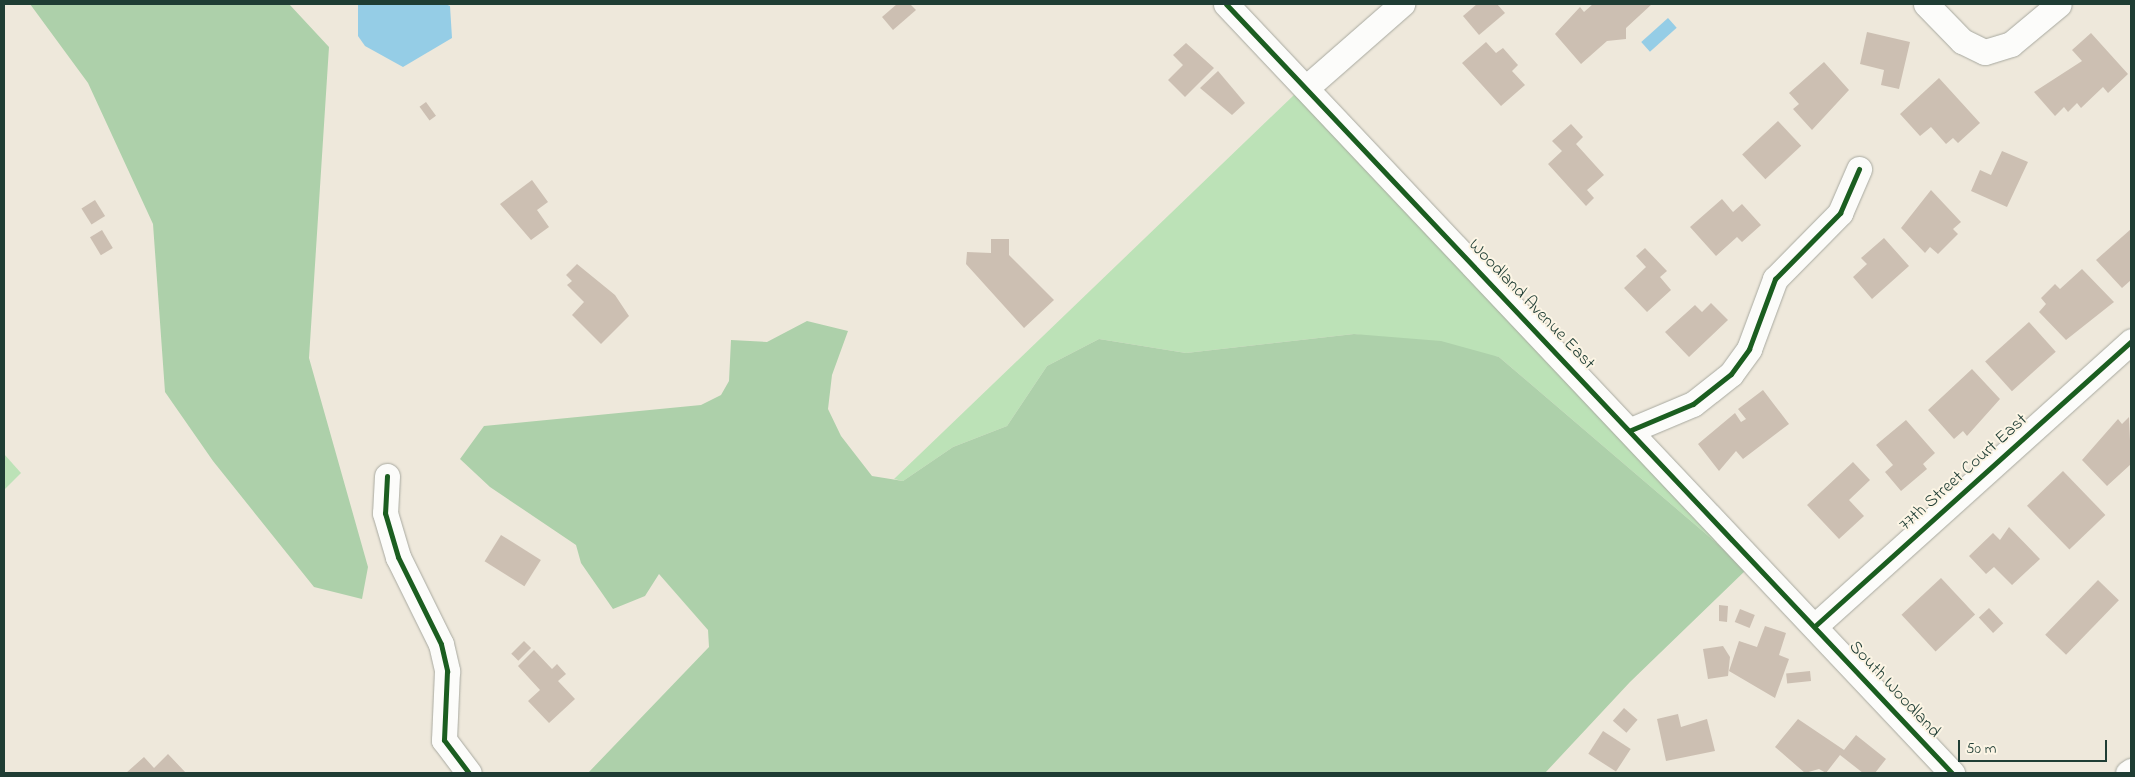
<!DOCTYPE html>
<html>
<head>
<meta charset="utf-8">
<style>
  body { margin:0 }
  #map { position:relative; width:2135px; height:777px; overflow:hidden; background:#eee8db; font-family:"Indie Flower",sans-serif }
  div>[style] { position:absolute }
  .green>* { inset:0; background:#bce2b7 }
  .forest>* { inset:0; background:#add0aa }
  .water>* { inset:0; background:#95cde6; transform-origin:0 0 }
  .building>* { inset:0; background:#ccbfb2; transform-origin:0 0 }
  .roads { filter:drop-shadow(0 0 1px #a8a9a0) drop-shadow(0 0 1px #a8a9a0) }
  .minor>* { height:25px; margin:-12.5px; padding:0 12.5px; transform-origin:12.5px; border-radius:12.5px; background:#fcfcfa }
  .cycleway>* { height:5px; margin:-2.5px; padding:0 2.5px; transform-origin:2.5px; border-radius:2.5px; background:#1b5e20 }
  span { translate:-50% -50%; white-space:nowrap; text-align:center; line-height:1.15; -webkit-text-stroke:4px #fcf5e5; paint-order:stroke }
  .street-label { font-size:18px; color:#1f3d34 }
  .frame { position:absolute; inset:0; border:5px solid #1f3d34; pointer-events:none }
  .scale { position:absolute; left:1958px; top:740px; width:149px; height:22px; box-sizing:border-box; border:2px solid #1f3d34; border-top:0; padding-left:6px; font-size:15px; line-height:18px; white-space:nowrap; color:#1f3d34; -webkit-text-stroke:4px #fcf5e5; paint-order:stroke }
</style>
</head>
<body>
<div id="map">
  <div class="green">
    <div style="clip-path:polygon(1294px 95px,1300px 98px,1747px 569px,1499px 357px,1354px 334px,1186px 353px,1099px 339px,1047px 366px,1007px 426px,953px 447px,903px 481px,894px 479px)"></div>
    <div style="clip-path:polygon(4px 454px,21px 473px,4px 490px)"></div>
  </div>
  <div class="forest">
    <div style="clip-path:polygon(30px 4px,289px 4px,329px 47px,309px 358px,368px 567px,362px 599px,314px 587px,213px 461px,165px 392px,153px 224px,88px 83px)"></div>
    <div style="clip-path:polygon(807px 321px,848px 331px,832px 375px,828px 409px,841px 436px,872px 476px,903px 481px,953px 447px,1007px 426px,1047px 366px,1099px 339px,1186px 353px,1354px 334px,1441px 341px,1499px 357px,1747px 569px,1630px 682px,1545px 773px,588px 773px,709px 647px,708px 630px,659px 574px,645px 596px,613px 609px,581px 563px,576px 545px,490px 487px,460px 459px,484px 426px,701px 405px,721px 395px,729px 381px,731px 340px,767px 342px)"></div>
  </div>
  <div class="water">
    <div style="clip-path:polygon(358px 4px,445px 4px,450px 6px,452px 38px,403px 67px,365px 46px,358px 36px)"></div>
    <div style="left:1668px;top:18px;width:13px;height:36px;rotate:48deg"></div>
  </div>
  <div class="building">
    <div style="clip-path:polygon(897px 4px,910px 4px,916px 10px,893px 30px,882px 17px)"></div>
    <div style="clip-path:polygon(1477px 4px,1497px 4px,1505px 13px,1479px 35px,1463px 16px)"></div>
    <div style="clip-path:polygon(1593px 4px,1652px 4px,1626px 28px,1626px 39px,1607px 41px,1581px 64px,1555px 34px,1580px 7px,1584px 12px)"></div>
    <div style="clip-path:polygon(1867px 32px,1910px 42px,1899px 89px,1881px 85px,1884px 70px,1860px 64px)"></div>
    <div style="clip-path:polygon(2091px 33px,2128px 74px,2108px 93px,2103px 87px,2081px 108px,2077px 103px,2068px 112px,2064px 107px,2055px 116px,2034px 92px,2082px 61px,2072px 50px)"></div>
    <div style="clip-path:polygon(1486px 42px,1496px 53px,1503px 48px,1518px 65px,1512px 71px,1525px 85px,1501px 106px,1462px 63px)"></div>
    <div style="clip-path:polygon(1186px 43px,1214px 68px,1185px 97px,1168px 80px,1183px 65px,1173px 55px)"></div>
    <div style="clip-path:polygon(1824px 62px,1849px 90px,1812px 130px,1793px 109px,1799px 104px,1789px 93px)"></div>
    <div style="clip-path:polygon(1218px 71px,1245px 103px,1232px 115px,1200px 88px)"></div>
    <div style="clip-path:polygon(1939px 78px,1980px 123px,1958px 143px,1953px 138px,1946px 144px,1931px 127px,1920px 136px,1900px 114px)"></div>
    <div style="left:426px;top:102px;width:17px;height:8px;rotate:54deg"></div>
    <div style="left:1778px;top:121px;width:34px;height:49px;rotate:47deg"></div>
    <div style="clip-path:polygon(1571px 124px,1583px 137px,1576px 144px,1604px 175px,1587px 190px,1594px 198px,1586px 206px,1548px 164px,1562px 151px,1552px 141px)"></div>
    <div style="clip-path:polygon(2002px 151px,2028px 162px,2007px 207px,1971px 191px,1980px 170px,1991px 175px)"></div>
    <div style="clip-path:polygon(532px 180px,548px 202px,537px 210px,549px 227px,531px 240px,500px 204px)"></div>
    <div style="clip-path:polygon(1931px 190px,1961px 222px,1953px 229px,1958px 234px,1938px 254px,1930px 247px,1925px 253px,1901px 228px)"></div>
    <div style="clip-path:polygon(1722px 199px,1733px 212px,1742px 204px,1761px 225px,1742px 242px,1737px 237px,1716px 256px,1690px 227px)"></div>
    <div style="left:95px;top:200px;width:19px;height:16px;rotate:58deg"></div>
    <div style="clip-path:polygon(2131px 229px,2131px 280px,2122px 288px,2096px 260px)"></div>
    <div style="left:102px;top:230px;width:21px;height:14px;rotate:59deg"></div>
    <div style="clip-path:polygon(1884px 238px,1909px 266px,1872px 299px,1853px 277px,1867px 264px,1861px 258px)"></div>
    <div style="clip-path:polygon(991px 239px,1009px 239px,1009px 255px,1054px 300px,1024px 328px,966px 264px,967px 252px,991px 253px)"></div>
    <div style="clip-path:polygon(1645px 248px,1667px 271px,1660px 277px,1671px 290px,1647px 312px,1624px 288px,1646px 267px,1636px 256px)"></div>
    <div style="clip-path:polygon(577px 264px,615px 295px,629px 316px,601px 344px,572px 315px,584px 302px,567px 285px,572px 281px,566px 275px)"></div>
    <div style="clip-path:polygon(2082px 269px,2114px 302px,2066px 340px,2039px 312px,2046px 304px,2041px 298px,2055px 284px,2060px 289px)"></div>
    <div style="clip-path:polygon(1711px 303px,1728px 320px,1689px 357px,1665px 332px,1695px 305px,1702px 312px)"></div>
    <div style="left:2029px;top:322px;width:40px;height:59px;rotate:48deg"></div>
    <div style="clip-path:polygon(1972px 369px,2000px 399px,1967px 436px,1963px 431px,1954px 439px,1928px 410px)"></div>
    <div style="clip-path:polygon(1763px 390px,1789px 424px,1743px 459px,1736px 451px,1719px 471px,1698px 444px,1735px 413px,1741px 422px,1746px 419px,1738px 409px)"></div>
    <div style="clip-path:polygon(2129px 417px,2131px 464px,2107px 486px,2082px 460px,2118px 419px,2122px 424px)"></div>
    <div style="clip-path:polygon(1906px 420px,1935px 453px,1923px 464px,1927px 469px,1901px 491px,1885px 472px,1893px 465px,1876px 445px)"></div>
    <div style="clip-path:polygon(1853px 462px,1870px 480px,1849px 500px,1864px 516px,1839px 539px,1807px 505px)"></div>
    <div style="left:2063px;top:471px;width:61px;height:50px;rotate:46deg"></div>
    <div style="clip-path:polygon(2009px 527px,2040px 559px,2012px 585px,1994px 567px,1986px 574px,1969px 556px,1993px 533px,2000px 540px)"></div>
    <div style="left:501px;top:535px;width:47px;height:31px;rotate:32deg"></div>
    <div style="left:1941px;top:578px;width:50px;height:54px;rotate:47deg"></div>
    <div style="left:2098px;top:580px;width:29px;height:76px;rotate:44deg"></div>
    <div style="clip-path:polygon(1719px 605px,1728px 606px,1727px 622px,1719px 621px)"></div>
    <div style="left:1989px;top:608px;width:21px;height:14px;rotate:47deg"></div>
    <div style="left:1740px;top:609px;width:16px;height:14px;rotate:22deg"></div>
    <div style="clip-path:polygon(1765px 626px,1786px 633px,1779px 655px,1789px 659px,1775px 698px,1729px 671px,1739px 641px,1757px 647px)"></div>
    <div style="left:524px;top:641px;width:10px;height:18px;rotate:45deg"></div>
    <div style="clip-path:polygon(1723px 646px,1730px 657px,1728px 676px,1708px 679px,1703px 649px)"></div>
    <div style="clip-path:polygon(534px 650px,552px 669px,557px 664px,566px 674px,558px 681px,575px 699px,549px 723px,528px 701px,540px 690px,518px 666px)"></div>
    <div style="left:1810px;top:671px;width:10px;height:24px;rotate:84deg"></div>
    <div style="left:1624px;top:708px;width:18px;height:17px;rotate:41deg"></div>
    <div style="clip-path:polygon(1678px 714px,1681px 727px,1707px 719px,1715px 751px,1666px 761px,1657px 719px)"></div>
    <div style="clip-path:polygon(1798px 719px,1844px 750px,1856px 735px,1886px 759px,1875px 773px,1863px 773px,1840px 755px,1826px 773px,1819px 769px,1805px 773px,1775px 747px)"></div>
    <div style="left:1603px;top:731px;width:33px;height:27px;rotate:33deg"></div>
    <div style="clip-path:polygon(168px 754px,186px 773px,126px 773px,144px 757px,154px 768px)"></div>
  </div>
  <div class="roads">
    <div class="minor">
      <div style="left:1226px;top:4px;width:1058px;rotate:46.65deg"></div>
      <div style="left:1926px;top:4px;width:52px;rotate:45.8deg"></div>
      <div style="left:1962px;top:41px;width:25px;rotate:26deg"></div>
      <div style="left:1985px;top:52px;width:27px;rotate:-17deg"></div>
      <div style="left:2011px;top:44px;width:62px;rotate:-39.8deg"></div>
      <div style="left:1306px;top:88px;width:128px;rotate:-41.2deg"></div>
      <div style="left:1631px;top:430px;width:67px;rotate:-22.8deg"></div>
      <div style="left:1693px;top:404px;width:48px;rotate:-38.3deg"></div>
      <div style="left:1731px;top:374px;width:31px;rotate:-54deg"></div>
      <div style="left:1749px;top:349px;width:75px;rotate:-69.6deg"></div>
      <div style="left:1775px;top:279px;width:93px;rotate:-45.4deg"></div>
      <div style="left:1840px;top:213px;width:48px;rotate:-66.6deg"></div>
      <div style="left:387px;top:476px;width:37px;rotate:93deg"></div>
      <div style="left:385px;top:513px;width:46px;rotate:73.5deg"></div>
      <div style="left:398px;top:557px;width:97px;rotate:63.7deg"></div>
      <div style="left:441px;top:644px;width:28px;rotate:77deg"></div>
      <div style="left:447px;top:671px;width:69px;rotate:92.5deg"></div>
      <div style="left:444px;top:740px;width:41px;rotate:52.9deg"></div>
      <div style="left:1816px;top:625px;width:424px;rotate:-42deg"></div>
      <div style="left:2128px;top:773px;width:4px;rotate:-34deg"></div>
    </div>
  </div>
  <div class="cycleway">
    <div style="left:1226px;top:4px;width:1058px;rotate:46.65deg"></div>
    <div style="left:1631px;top:430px;width:67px;rotate:-22.8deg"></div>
    <div style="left:1693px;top:404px;width:48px;rotate:-38.3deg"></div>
    <div style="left:1731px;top:374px;width:31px;rotate:-54deg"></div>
    <div style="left:1749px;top:349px;width:75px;rotate:-69.6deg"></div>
    <div style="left:1775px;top:279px;width:93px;rotate:-45.4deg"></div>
    <div style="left:1840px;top:213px;width:48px;rotate:-66.6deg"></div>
    <div style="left:387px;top:476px;width:37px;rotate:93deg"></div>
    <div style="left:385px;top:513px;width:46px;rotate:73.5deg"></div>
    <div style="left:398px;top:557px;width:97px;rotate:63.7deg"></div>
    <div style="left:441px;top:644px;width:28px;rotate:77deg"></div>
    <div style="left:447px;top:671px;width:69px;rotate:92.5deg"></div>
    <div style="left:444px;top:740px;width:41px;rotate:52.9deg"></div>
    <div style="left:1816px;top:625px;width:424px;rotate:-42deg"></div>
  </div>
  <div class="street-label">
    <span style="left:1531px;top:305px;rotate:46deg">Woodland Avenue East</span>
    <span style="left:1964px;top:473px;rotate:-42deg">77th Street Court East</span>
    <span style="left:1894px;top:690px;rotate:47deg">South Woodland</span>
  </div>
  <div class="frame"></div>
  <div class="scale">50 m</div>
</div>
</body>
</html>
